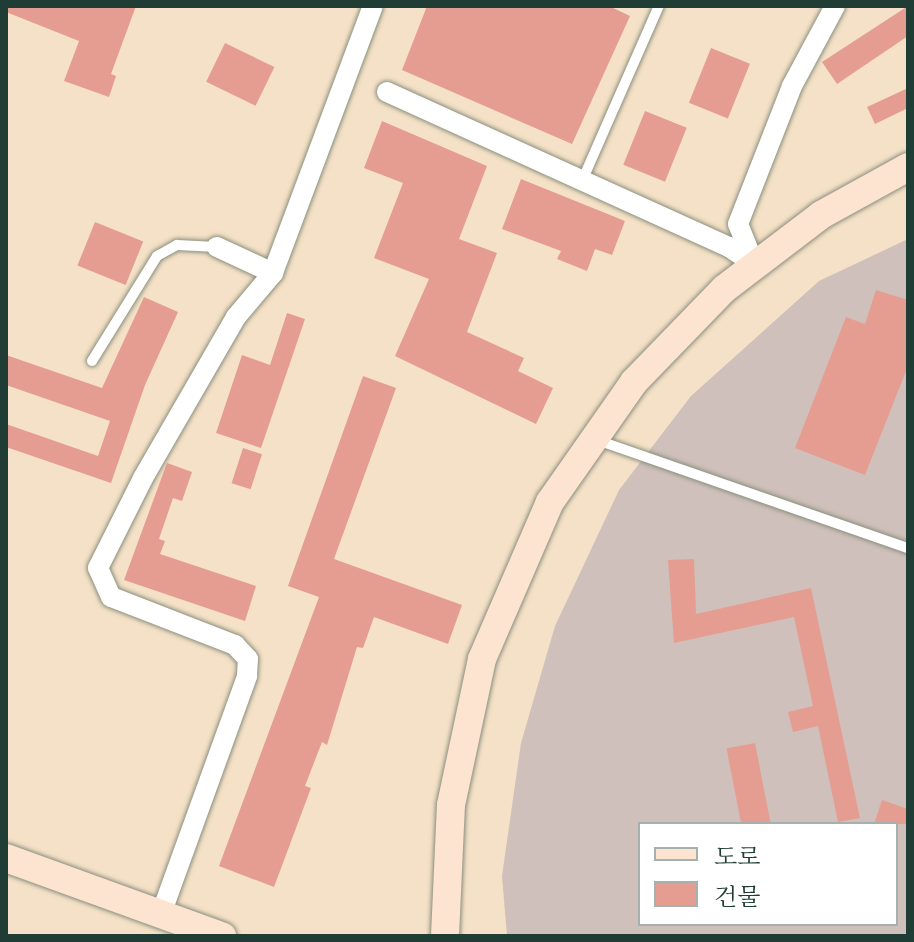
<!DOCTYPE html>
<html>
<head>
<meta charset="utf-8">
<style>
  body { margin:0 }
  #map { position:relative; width:914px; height:942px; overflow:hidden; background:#f5e1c7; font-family:"IM FELL French Canon","Noto Serif KR",serif }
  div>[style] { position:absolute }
  .industrial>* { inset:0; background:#cfc0bb }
  .building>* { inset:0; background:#e59d92; transform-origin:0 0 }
  .roads { filter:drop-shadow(0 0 2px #8a8f7e) drop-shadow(0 0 2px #8a8f7e) }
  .lane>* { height:10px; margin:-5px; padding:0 5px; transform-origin:5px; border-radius:5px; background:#fff }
  .street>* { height:20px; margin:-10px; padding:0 10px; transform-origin:10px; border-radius:10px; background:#fff }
  .secondary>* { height:28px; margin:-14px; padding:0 14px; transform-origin:14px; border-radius:14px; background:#fde4d0 }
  span { translate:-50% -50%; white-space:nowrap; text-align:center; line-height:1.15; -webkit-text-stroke:8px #fff; paint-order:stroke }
  .frame { position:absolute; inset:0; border:8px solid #1f3d34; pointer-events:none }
  .legend { position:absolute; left:638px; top:822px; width:260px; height:104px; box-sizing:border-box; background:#fff; border:2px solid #a5b1ae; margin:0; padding:10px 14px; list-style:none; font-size:24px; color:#1f3d34 }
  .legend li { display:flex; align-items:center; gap:16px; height:40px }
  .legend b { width:40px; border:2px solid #a5b1ae }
</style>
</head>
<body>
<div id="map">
  <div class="industrial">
    <div style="clip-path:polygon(evenodd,908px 239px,908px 936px,507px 936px,502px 876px,521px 743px,555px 626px,619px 490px,691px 396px,819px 281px,908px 239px,640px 824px,896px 824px,896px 924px,640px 924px,640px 824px)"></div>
  </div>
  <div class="building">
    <div style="clip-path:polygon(6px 6px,136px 6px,111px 74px,116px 76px,109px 97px,64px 81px,79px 41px,6px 12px)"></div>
    <div style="clip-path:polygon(427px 6px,609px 6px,630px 16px,572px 144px,402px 70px)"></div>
    <div style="clip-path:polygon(908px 6px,908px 36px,837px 84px,822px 62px)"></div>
    <div style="left:225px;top:43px;width:55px;height:43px;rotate:26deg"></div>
    <div style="left:711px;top:48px;width:42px;height:59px;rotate:22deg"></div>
    <div style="clip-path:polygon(908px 88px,908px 108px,875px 124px,867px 107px)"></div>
    <div style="left:645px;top:111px;width:45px;height:58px;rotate:22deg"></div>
    <div style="clip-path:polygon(382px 121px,487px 166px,459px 239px,497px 253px,467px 332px,524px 358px,518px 371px,553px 388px,536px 424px,395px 356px,429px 279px,374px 258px,403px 183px,364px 168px)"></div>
    <div style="clip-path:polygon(521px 179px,625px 221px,612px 255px,595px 249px,587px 271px,557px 259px,561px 251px,502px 229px)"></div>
    <div style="left:95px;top:222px;width:52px;height:47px;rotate:22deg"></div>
    <div style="clip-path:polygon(876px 290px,908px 300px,908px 366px,865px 475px,795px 448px,846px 317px,865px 324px)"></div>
    <div style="clip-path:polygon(144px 297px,178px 312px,145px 385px,111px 483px,6px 447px,6px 424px,98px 456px,110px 421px,6px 385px,6px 355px,102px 388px)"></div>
    <div style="clip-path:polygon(287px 313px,305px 319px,261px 448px,216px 433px,242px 355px,270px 365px)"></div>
    <div style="clip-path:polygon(363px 376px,396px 388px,334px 559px,462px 605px,448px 644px,374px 617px,363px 648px,357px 647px,327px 745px,322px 742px,305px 786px,311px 788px,274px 887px,219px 866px,319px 597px,288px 586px)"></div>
    <div style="left:243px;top:448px;width:20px;height:37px;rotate:18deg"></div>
    <div style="clip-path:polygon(167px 463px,192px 472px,182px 501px,173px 498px,159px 539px,165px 541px,160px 554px,256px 586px,245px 621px,124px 580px)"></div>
    <div style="clip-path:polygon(694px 559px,696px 614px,811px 588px,860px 818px,838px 822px,818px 726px,793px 732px,788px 712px,813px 706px,794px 617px,674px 643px,668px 560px)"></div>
    <div style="left:755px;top:743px;width:83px;height:29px;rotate:79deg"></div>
    <div style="clip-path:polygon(882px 800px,908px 809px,908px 824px,874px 824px)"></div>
  </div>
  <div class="roads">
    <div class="lane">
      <div style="left:582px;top:181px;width:191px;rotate:-66.3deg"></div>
      <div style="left:92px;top:361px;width:123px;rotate:-58.2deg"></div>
      <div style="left:157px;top:256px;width:23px;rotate:-29deg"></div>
      <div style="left:177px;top:245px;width:40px;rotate:2.9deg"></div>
      <div style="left:597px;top:440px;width:329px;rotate:19.2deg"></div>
    </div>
    <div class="street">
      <div style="left:387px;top:92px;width:375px;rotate:24.4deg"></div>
      <div style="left:729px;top:247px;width:32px;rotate:34deg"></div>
      <div style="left:217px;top:247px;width:62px;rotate:24.9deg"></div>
      <div style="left:753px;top:261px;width:40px;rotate:-112deg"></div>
      <div style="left:738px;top:224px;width:148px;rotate:-68.6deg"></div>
      <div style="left:792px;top:86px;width:91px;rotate:-61.7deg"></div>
      <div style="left:161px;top:914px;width:253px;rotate:-70.1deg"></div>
      <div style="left:247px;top:676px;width:17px;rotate:-87deg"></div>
      <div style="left:248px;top:659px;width:19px;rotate:-133deg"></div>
      <div style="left:235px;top:645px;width:133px;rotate:-158.8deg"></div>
      <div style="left:111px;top:597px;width:32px;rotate:-114deg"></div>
      <div style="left:98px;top:568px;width:101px;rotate:-63.4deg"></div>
      <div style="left:143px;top:478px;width:186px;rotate:-60deg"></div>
      <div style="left:236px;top:317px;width:57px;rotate:-49.9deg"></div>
      <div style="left:273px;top:273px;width:285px;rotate:-69.5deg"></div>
    </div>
    <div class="secondary">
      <div style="left:6px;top:858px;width:230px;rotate:19.9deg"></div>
      <div style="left:445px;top:936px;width:131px;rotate:-87.4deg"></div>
      <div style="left:451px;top:805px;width:149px;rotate:-78deg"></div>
      <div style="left:482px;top:659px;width:171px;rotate:-66.6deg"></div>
      <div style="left:550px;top:502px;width:146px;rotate:-55deg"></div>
      <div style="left:634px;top:382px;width:129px;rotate:-45.9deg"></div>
      <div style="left:724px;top:289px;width:122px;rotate:-37.3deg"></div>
      <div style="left:821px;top:215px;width:99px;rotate:-28.9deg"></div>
    </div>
  </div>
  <div class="frame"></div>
  <ul class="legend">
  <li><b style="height:10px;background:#fde4d0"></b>도로</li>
  <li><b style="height:22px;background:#e59d92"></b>건물</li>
  </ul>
</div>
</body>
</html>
